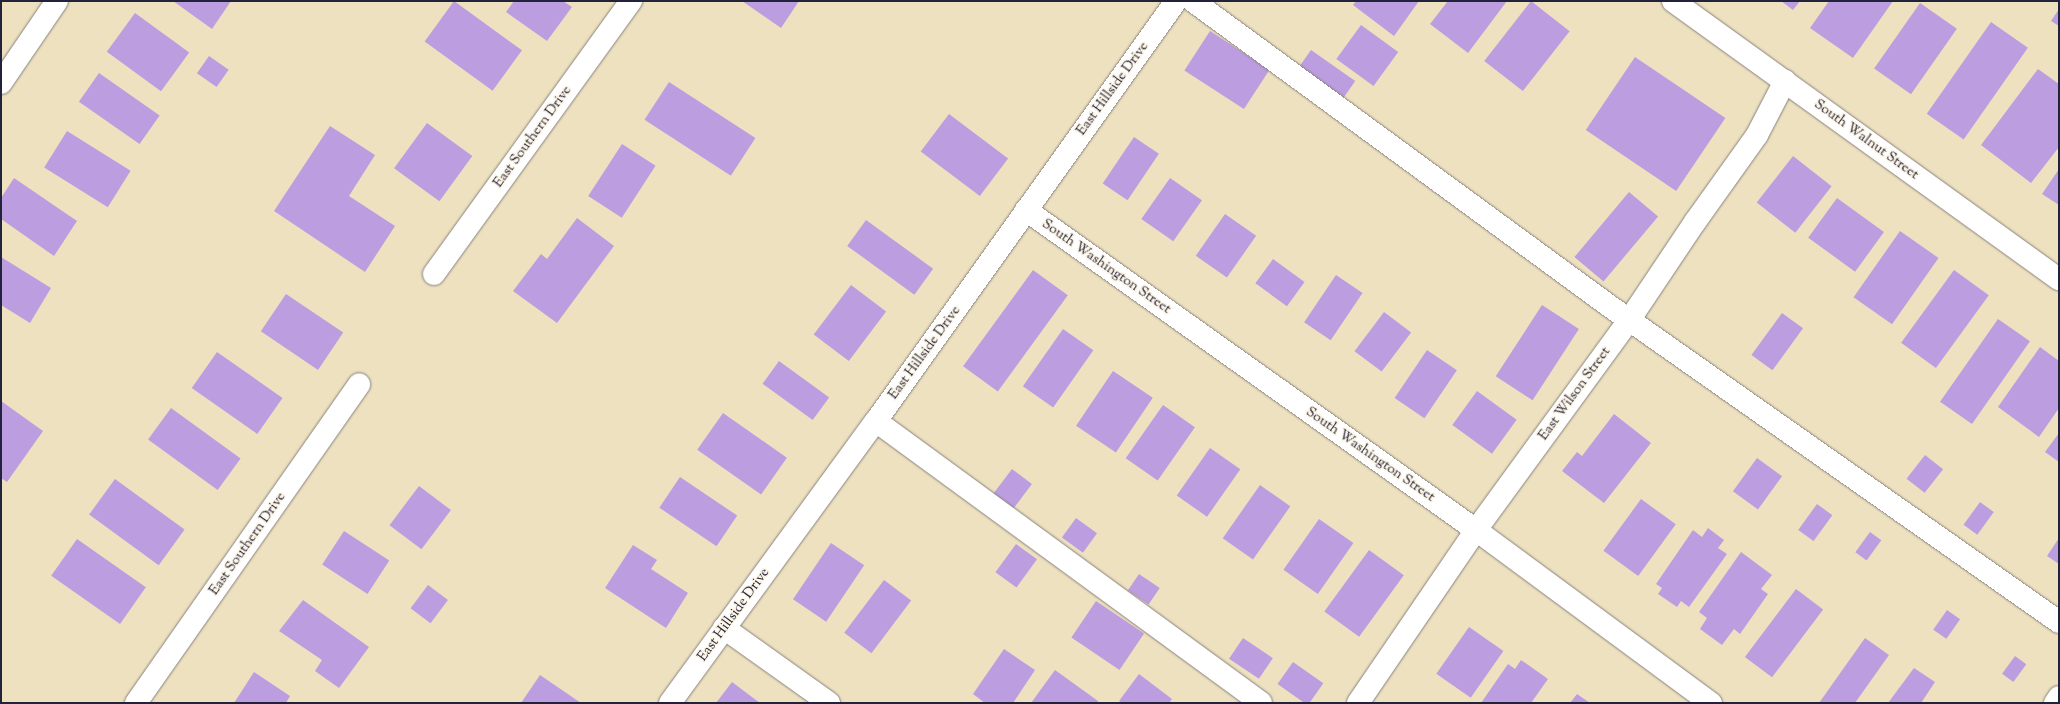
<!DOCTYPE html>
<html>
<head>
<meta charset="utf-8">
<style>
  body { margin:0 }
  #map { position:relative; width:2060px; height:704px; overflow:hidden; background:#eee1c0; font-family:"Sorts Mill Goudy",serif }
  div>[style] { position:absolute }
  .building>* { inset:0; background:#bc9de0; transform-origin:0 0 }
  .roads { filter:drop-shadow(0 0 1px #88827e) drop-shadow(0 0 1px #88827e) }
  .minor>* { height:22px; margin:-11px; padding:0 11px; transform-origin:11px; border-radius:11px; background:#fff }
  .major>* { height:22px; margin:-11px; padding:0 11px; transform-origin:11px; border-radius:11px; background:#fff }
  span { translate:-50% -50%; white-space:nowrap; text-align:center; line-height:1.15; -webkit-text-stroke:3px #fcf5e5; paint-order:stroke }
  .street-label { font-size:14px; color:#22223b }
  .frame { position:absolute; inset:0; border:2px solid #22223b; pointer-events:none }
</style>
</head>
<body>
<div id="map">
  <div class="building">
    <div style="clip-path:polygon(173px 1px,231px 1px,212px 29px)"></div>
    <div style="left:454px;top:1px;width:84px;height:50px;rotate:36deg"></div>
    <div style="clip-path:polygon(514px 1px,563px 1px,572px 7px,547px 41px,506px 12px)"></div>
    <div style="clip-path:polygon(742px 1px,799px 1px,781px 28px)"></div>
    <div style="clip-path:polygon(1356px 1px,1419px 1px,1394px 36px,1353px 5px)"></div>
    <div style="clip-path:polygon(1448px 1px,1507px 1px,1468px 53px,1430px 24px)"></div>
    <div style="left:1531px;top:1px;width:49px;height:76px;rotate:38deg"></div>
    <div style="clip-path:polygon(1781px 1px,1800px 1px,1793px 10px)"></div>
    <div style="clip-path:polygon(1829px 1px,1893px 1px,1853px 58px,1810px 28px)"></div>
    <div style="left:1920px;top:3px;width:45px;height:80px;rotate:35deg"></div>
    <div style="clip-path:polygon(2059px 9px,2059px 26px,2051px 21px)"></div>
    <div style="left:135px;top:13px;width:67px;height:48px;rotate:36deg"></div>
    <div style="left:1991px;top:22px;width:45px;height:112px;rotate:35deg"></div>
    <div style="left:1361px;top:25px;width:46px;height:42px;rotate:36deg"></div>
    <div style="left:1210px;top:31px;width:71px;height:47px;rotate:33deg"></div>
    <div style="left:1311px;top:50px;width:54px;height:29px;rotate:35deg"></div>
    <div style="left:209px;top:56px;width:24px;height:21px;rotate:35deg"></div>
    <div style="left:1635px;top:57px;width:109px;height:88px;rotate:34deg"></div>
    <div style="clip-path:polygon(2038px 69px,2059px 84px,2059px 147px,2031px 183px,1981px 145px)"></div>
    <div style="left:99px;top:73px;width:74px;height:35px;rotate:35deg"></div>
    <div style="left:669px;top:82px;width:103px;height:45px;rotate:33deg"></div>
    <div style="left:949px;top:114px;width:74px;height:47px;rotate:37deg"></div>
    <div style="left:427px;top:123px;width:56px;height:56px;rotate:36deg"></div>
    <div style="clip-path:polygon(330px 126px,375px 155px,349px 196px,395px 226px,365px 272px,274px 211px)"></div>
    <div style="left:67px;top:131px;width:75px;height:43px;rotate:32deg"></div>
    <div style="left:1134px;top:137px;width:30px;height:56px;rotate:34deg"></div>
    <div style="left:622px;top:144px;width:40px;height:62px;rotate:33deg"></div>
    <div style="left:1793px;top:156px;width:49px;height:59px;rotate:38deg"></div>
    <div style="clip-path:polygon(2059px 169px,2059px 205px,2042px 194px)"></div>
    <div style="clip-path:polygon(14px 178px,77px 221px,54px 256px,1px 219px,1px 198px)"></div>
    <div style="left:1170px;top:178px;width:39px;height:50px;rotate:35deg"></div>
    <div style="left:1629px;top:192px;width:38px;height:85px;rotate:40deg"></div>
    <div style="left:1837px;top:198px;width:58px;height:49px;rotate:36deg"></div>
    <div style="left:1225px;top:214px;width:38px;height:51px;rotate:35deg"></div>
    <div style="clip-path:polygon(577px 218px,614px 246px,557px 323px,513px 291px,541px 254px,547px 259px)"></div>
    <div style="left:866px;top:220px;width:83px;height:32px;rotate:36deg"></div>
    <div style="left:1900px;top:231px;width:47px;height:81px;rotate:35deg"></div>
    <div style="clip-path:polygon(1px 257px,51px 288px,30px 323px,1px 305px)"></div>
    <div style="left:1273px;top:259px;width:39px;height:30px;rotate:36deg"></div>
    <div style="left:1033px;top:270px;width:43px;height:119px;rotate:36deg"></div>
    <div style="left:1954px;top:270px;width:43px;height:90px;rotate:36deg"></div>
    <div style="left:1336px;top:275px;width:32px;height:57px;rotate:34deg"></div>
    <div style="left:851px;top:285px;width:44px;height:62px;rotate:37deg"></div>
    <div style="left:286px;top:294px;width:69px;height:45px;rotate:34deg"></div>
    <div style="left:1542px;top:305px;width:44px;height:85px;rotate:33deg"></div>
    <div style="left:1384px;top:312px;width:34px;height:49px;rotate:37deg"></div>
    <div style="left:1782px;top:313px;width:26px;height:52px;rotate:36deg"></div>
    <div style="left:1998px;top:319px;width:39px;height:101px;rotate:35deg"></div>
    <div style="left:1063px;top:329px;width:37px;height:70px;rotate:35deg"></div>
    <div style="clip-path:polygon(2040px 347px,2059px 361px,2059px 408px,2039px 437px,1998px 407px)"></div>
    <div style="left:1427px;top:350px;width:36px;height:58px;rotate:34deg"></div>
    <div style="left:217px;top:352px;width:80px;height:44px;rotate:35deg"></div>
    <div style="left:779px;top:361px;width:62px;height:28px;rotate:36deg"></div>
    <div style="left:1113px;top:371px;width:48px;height:66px;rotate:34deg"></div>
    <div style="left:1477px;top:391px;width:49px;height:42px;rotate:36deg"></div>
    <div style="clip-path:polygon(1px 401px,43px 431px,7px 482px,1px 478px)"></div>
    <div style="left:1163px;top:405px;width:39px;height:65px;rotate:35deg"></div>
    <div style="left:171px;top:408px;width:86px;height:39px;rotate:36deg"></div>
    <div style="left:723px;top:413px;width:78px;height:45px;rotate:35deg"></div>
    <div style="clip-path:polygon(1614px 414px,1651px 443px,1604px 503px,1562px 471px,1577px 452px,1582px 456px)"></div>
    <div style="clip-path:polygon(2059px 433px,2059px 462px,2045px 452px)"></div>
    <div style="left:1210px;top:448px;width:37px;height:58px;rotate:35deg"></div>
    <div style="left:1925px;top:455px;width:23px;height:30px;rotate:38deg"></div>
    <div style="left:1757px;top:458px;width:31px;height:41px;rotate:36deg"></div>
    <div style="left:1012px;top:469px;width:25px;height:33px;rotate:37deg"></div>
    <div style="left:680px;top:477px;width:69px;height:37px;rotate:34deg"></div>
    <div style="left:115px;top:479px;width:86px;height:44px;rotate:36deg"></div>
    <div style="left:1260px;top:485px;width:37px;height:65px;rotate:35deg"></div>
    <div style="left:419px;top:486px;width:40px;height:49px;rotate:37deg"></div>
    <div style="left:1641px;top:499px;width:43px;height:64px;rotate:36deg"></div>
    <div style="left:1980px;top:502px;width:17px;height:28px;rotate:36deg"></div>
    <div style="left:1817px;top:504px;width:19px;height:32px;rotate:36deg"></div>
    <div style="left:1076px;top:518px;width:26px;height:24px;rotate:36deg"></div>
    <div style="left:1319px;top:519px;width:42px;height:62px;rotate:35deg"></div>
    <div style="clip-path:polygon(1708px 528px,1724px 540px,1718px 548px,1727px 554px,1689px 607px,1681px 601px,1677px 607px,1658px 594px,1662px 588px,1656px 584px,1693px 530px,1702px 537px)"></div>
    <div style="left:344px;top:531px;width:54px;height:40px;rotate:33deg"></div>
    <div style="left:1870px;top:532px;width:14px;height:25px;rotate:36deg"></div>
    <div style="clip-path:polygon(2059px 538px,2059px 564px,2047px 556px)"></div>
    <div style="left:77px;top:539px;width:84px;height:45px;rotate:35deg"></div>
    <div style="left:831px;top:543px;width:40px;height:68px;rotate:34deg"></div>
    <div style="left:1016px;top:544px;width:26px;height:35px;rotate:36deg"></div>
    <div style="clip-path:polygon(633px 545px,657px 560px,651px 569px,688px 593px,666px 628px,605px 588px)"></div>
    <div style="left:1369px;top:550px;width:43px;height:76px;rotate:36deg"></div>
    <div style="clip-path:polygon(1741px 552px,1772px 575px,1761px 589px,1768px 594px,1740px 634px,1734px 629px,1722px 645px,1700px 629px,1707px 618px,1699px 612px)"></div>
    <div style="left:1139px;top:574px;width:25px;height:20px;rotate:34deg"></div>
    <div style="left:884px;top:580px;width:34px;height:66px;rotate:37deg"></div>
    <div style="left:428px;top:585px;width:25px;height:29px;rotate:37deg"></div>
    <div style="left:1796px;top:589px;width:34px;height:85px;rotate:37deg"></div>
    <div style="clip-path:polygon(303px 600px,369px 647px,339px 688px,315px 671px,322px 660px,279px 631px)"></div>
    <div style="left:1096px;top:601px;width:58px;height:44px;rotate:34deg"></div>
    <div style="left:1947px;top:610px;width:16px;height:24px;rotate:35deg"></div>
    <div style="left:1469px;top:627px;width:42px;height:57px;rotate:35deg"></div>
    <div style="left:1243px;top:638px;width:36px;height:25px;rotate:34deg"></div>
    <div style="clip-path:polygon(1865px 638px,1889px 655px,1855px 703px,1819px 703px)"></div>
    <div style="clip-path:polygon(1004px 649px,1035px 670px,1013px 703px,985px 703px,973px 694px)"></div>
    <div style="left:2015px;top:656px;width:14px;height:22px;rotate:36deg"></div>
    <div style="clip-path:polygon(1521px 660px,1548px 679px,1531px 703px,1481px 703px,1508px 664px,1515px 669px)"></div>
    <div style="left:1293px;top:662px;width:37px;height:27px;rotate:35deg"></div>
    <div style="clip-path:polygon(1914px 668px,1935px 682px,1921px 703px,1888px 703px)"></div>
    <div style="clip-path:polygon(1055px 670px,1098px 701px,1097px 703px,1031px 703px)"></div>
    <div style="clip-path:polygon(254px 672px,290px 696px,286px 703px,234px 703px)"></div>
    <div style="clip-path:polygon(1139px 674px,1172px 699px,1169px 703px,1122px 703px,1119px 701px)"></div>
    <div style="clip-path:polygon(540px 675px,581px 703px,521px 703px)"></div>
    <div style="clip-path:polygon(732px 682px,760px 703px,716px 703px)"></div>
    <div style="clip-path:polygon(1577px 694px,1590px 703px,1570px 703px)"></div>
  </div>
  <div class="roads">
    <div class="minor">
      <div style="left:1193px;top:1px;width:514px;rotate:36.22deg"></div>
      <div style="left:1608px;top:305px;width:551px;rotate:35.1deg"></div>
      <div style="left:1px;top:83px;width:99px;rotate:-55.7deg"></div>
      <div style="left:1026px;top:210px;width:552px;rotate:35.42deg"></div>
      <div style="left:1476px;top:530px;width:292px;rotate:36.4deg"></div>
      <div style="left:434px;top:274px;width:337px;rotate:-54.2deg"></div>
      <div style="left:876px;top:421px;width:477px;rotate:36.2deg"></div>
      <div style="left:724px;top:628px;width:129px;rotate:35.5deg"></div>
      <div style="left:136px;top:703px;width:389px;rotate:-55deg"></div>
      <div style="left:1358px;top:703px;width:209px;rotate:-55.7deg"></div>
      <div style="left:1476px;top:530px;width:261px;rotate:-53.9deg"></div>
      <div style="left:1630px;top:319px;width:117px;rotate:-56.2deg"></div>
      <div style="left:1695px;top:222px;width:107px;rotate:-54.5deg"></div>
      <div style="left:1757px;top:135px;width:61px;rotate:-62.6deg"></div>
      <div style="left:2055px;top:703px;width:7px;rotate:-56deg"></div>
    </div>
    <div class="major">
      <div style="left:1673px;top:1px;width:476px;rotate:35.8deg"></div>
      <div style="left:670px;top:703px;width:349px;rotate:-53.9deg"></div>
      <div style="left:876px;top:421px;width:516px;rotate:-54.46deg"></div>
    </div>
  </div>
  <div class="street-label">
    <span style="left:1113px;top:89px;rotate:-54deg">East Hillside Drive</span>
    <span style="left:533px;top:137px;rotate:-54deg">East Southern Drive</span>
    <span style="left:1866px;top:140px;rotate:36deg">South Walnut Street</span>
    <span style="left:1106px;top:267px;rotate:35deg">South Washington Street</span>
    <span style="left:925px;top:353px;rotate:-54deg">East Hillside Drive</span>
    <span style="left:1575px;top:394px;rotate:-54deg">East Wilson Street</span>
    <span style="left:1370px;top:455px;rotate:35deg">South Washington Street</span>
    <span style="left:248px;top:544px;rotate:-55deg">East Southern Drive</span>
    <span style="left:734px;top:615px;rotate:-54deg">East Hillside Drive</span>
  </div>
  <div class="frame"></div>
</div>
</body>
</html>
